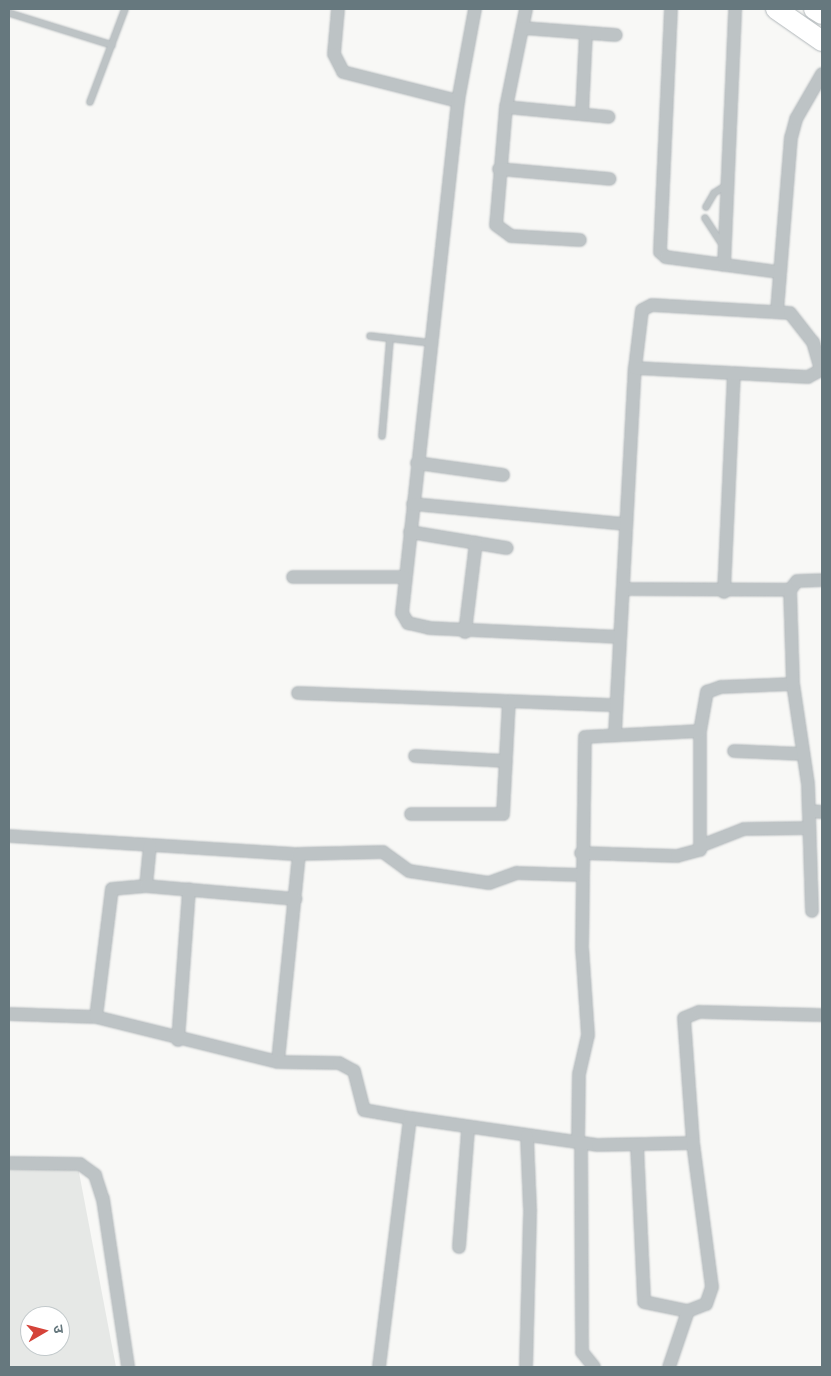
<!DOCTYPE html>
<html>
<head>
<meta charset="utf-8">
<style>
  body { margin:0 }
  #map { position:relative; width:831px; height:1376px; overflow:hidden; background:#f8f8f6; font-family:"Open Sans","Noto Sans Devanagari",sans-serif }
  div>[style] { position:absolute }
  .built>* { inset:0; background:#e6e8e6 }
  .roads { filter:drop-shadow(0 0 1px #b1b7ba) drop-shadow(0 0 1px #b1b7ba) }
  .service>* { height:6px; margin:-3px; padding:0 3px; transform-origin:3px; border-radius:3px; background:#bdc3c5 }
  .minor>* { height:12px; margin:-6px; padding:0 6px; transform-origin:6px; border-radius:6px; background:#bdc3c5 }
  .primary>* { height:20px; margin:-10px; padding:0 10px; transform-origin:10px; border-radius:10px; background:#fff }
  span { translate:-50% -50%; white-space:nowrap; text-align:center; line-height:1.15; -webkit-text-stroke:5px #fff; paint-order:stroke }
  .frame { position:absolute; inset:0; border:10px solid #66787e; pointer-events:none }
  .north { position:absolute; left:20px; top:1306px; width:50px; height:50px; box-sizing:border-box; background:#fff; border:1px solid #c2c9cb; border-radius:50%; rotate:82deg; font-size:14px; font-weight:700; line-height:20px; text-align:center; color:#66787e }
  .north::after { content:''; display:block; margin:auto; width:18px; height:22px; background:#d54339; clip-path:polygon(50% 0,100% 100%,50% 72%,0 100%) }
</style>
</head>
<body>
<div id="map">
  <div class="built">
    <div style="clip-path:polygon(evenodd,9px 1159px,78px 1167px,116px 1367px,9px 1367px,9px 1159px,30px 1316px,60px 1316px,60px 1346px,30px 1346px,30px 1316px)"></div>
  </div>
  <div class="roads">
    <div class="service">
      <div style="left:9px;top:13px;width:108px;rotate:17.3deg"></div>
      <div style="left:90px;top:102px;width:99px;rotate:-69.4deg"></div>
      <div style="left:706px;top:207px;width:16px;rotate:-60deg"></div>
      <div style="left:714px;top:193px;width:15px;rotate:-32deg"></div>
      <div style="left:705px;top:218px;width:33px;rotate:57deg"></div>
      <div style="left:370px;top:336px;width:62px;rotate:6.4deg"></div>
      <div style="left:382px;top:436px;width:98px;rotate:-85.3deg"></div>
    </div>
    <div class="minor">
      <div style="left:338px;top:9px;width:45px;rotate:95.1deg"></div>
      <div style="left:334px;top:54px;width:20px;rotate:63deg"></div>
      <div style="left:343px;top:72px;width:119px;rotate:14.2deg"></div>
      <div style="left:475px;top:9px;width:94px;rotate:100.5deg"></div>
      <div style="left:458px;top:101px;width:515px;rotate:96.24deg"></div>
      <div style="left:402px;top:613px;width:12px;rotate:59deg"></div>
      <div style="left:408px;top:623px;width:22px;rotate:13deg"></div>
      <div style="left:429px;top:628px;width:191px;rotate:2.7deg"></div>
      <div style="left:526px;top:9px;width:100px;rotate:101.5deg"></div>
      <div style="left:506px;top:107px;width:118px;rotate:94.8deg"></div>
      <div style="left:496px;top:225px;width:19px;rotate:36deg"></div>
      <div style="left:511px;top:236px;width:69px;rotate:3.3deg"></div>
      <div style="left:671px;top:9px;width:243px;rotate:92.6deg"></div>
      <div style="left:660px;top:252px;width:8px;rotate:40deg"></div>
      <div style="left:666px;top:257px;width:114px;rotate:7.6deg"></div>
      <div style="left:523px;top:28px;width:93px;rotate:4.3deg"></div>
      <div style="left:506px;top:107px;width:103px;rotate:5.5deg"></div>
      <div style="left:582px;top:114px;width:81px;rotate:-87.2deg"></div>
      <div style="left:499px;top:169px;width:111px;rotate:5.1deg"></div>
      <div style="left:724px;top:265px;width:256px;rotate:-87.5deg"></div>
      <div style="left:777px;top:311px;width:174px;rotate:-85.4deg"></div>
      <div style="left:791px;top:138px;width:20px;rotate:-75deg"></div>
      <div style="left:796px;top:119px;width:52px;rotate:-60deg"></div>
      <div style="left:417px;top:463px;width:87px;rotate:7.9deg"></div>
      <div style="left:413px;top:504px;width:214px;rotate:5.4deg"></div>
      <div style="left:410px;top:532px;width:98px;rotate:9.4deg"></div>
      <div style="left:293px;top:577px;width:111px"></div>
      <div style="left:623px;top:589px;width:167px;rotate:0.3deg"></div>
      <div style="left:724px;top:592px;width:219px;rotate:-87.4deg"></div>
      <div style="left:465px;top:632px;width:90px;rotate:-83deg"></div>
      <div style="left:298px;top:693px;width:318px;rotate:2.2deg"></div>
      <div style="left:615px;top:733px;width:366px;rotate:-86.9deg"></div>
      <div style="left:635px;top:368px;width:58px;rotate:-83.1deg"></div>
      <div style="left:642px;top:310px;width:11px;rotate:-27deg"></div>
      <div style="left:652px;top:305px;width:138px;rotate:3.3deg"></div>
      <div style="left:790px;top:313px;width:37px;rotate:52deg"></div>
      <div style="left:813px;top:342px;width:29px;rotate:74deg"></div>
      <div style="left:821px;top:370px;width:15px;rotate:152deg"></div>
      <div style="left:808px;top:377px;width:173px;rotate:-177deg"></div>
      <div style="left:734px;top:751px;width:69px;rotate:2.5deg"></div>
      <div style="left:415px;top:756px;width:91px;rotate:3.1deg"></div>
      <div style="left:809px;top:811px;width:13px;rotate:4deg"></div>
      <div style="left:411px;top:814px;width:92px"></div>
      <div style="left:503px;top:814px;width:113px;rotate:-87deg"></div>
      <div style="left:9px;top:836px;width:291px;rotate:3.6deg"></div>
      <div style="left:299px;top:854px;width:209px;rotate:95.8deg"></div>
      <div style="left:703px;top:845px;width:44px;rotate:-21.3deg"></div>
      <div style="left:744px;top:829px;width:65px;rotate:-0.9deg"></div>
      <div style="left:581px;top:853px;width:96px;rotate:1.8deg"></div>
      <div style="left:677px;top:856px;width:24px;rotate:-15deg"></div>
      <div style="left:700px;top:850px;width:119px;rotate:-90deg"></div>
      <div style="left:700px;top:731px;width:40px;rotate:-80deg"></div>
      <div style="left:707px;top:692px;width:15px;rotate:-20deg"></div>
      <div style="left:721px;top:687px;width:72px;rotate:-2.4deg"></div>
      <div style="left:299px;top:854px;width:84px;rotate:-1.4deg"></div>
      <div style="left:383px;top:852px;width:32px;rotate:36deg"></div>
      <div style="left:409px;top:871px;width:81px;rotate:8.5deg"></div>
      <div style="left:489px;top:883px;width:30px;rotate:-20deg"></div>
      <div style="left:517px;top:873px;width:64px;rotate:1.8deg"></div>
      <div style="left:146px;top:886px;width:41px;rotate:-84.4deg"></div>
      <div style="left:812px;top:911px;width:127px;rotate:-91.8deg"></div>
      <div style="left:808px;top:784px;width:101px;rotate:-98.5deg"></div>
      <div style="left:793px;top:684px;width:94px;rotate:-91.8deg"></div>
      <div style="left:790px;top:590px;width:11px;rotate:-52deg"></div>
      <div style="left:797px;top:581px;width:25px;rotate:-2deg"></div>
      <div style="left:9px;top:1014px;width:87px;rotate:2deg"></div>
      <div style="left:96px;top:1017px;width:187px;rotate:13.9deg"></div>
      <div style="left:278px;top:1062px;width:61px;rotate:0.9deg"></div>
      <div style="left:339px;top:1063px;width:17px;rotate:28deg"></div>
      <div style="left:354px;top:1071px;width:40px;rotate:75.6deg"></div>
      <div style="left:364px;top:1110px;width:47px;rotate:9.9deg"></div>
      <div style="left:96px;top:1017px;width:129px;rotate:-82.9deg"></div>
      <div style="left:112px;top:889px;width:34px;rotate:-5deg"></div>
      <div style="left:146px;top:886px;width:150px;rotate:5deg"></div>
      <div style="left:178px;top:1040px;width:151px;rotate:-85.8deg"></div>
      <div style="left:578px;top:1142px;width:68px;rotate:-89.2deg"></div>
      <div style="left:579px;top:1074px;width:40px;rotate:-77deg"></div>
      <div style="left:588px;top:1035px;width:87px;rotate:-93.9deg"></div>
      <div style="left:582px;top:948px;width:211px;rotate:-89.2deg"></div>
      <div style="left:585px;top:737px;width:115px;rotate:-3deg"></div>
      <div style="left:581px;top:1143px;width:209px;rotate:89.7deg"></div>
      <div style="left:582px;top:1352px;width:19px;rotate:51deg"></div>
      <div style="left:693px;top:1143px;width:125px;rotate:-94.1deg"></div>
      <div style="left:684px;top:1018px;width:16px;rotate:-22deg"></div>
      <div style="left:699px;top:1012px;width:123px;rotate:1.4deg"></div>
      <div style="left:637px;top:1145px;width:157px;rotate:87.4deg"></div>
      <div style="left:644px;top:1302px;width:45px;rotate:11.6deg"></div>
      <div style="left:9px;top:1163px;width:71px;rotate:0.8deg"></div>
      <div style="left:80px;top:1164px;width:19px;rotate:36deg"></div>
      <div style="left:95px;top:1175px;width:25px;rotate:72deg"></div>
      <div style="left:103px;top:1199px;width:170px;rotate:81.5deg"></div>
      <div style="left:459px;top:1247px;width:117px;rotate:-85.6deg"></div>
      <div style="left:379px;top:1367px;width:251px;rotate:-82.9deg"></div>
      <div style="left:410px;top:1118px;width:190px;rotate:8.2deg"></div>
      <div style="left:598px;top:1145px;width:95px;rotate:-1.2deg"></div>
      <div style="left:693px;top:1143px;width:145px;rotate:82.5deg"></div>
      <div style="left:712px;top:1287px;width:18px;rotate:109deg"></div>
      <div style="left:706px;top:1304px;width:19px;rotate:159deg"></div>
      <div style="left:688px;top:1311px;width:59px;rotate:108.7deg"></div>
      <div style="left:526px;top:1367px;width:158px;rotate:-88.5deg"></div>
      <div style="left:530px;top:1209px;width:73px;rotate:-92.4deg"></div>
    </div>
    <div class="primary">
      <div style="left:776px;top:9px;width:56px;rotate:34.8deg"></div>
      <div style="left:814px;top:9px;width:9px;rotate:32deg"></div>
    </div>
  </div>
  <div class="frame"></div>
  <div class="north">उ</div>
</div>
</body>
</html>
